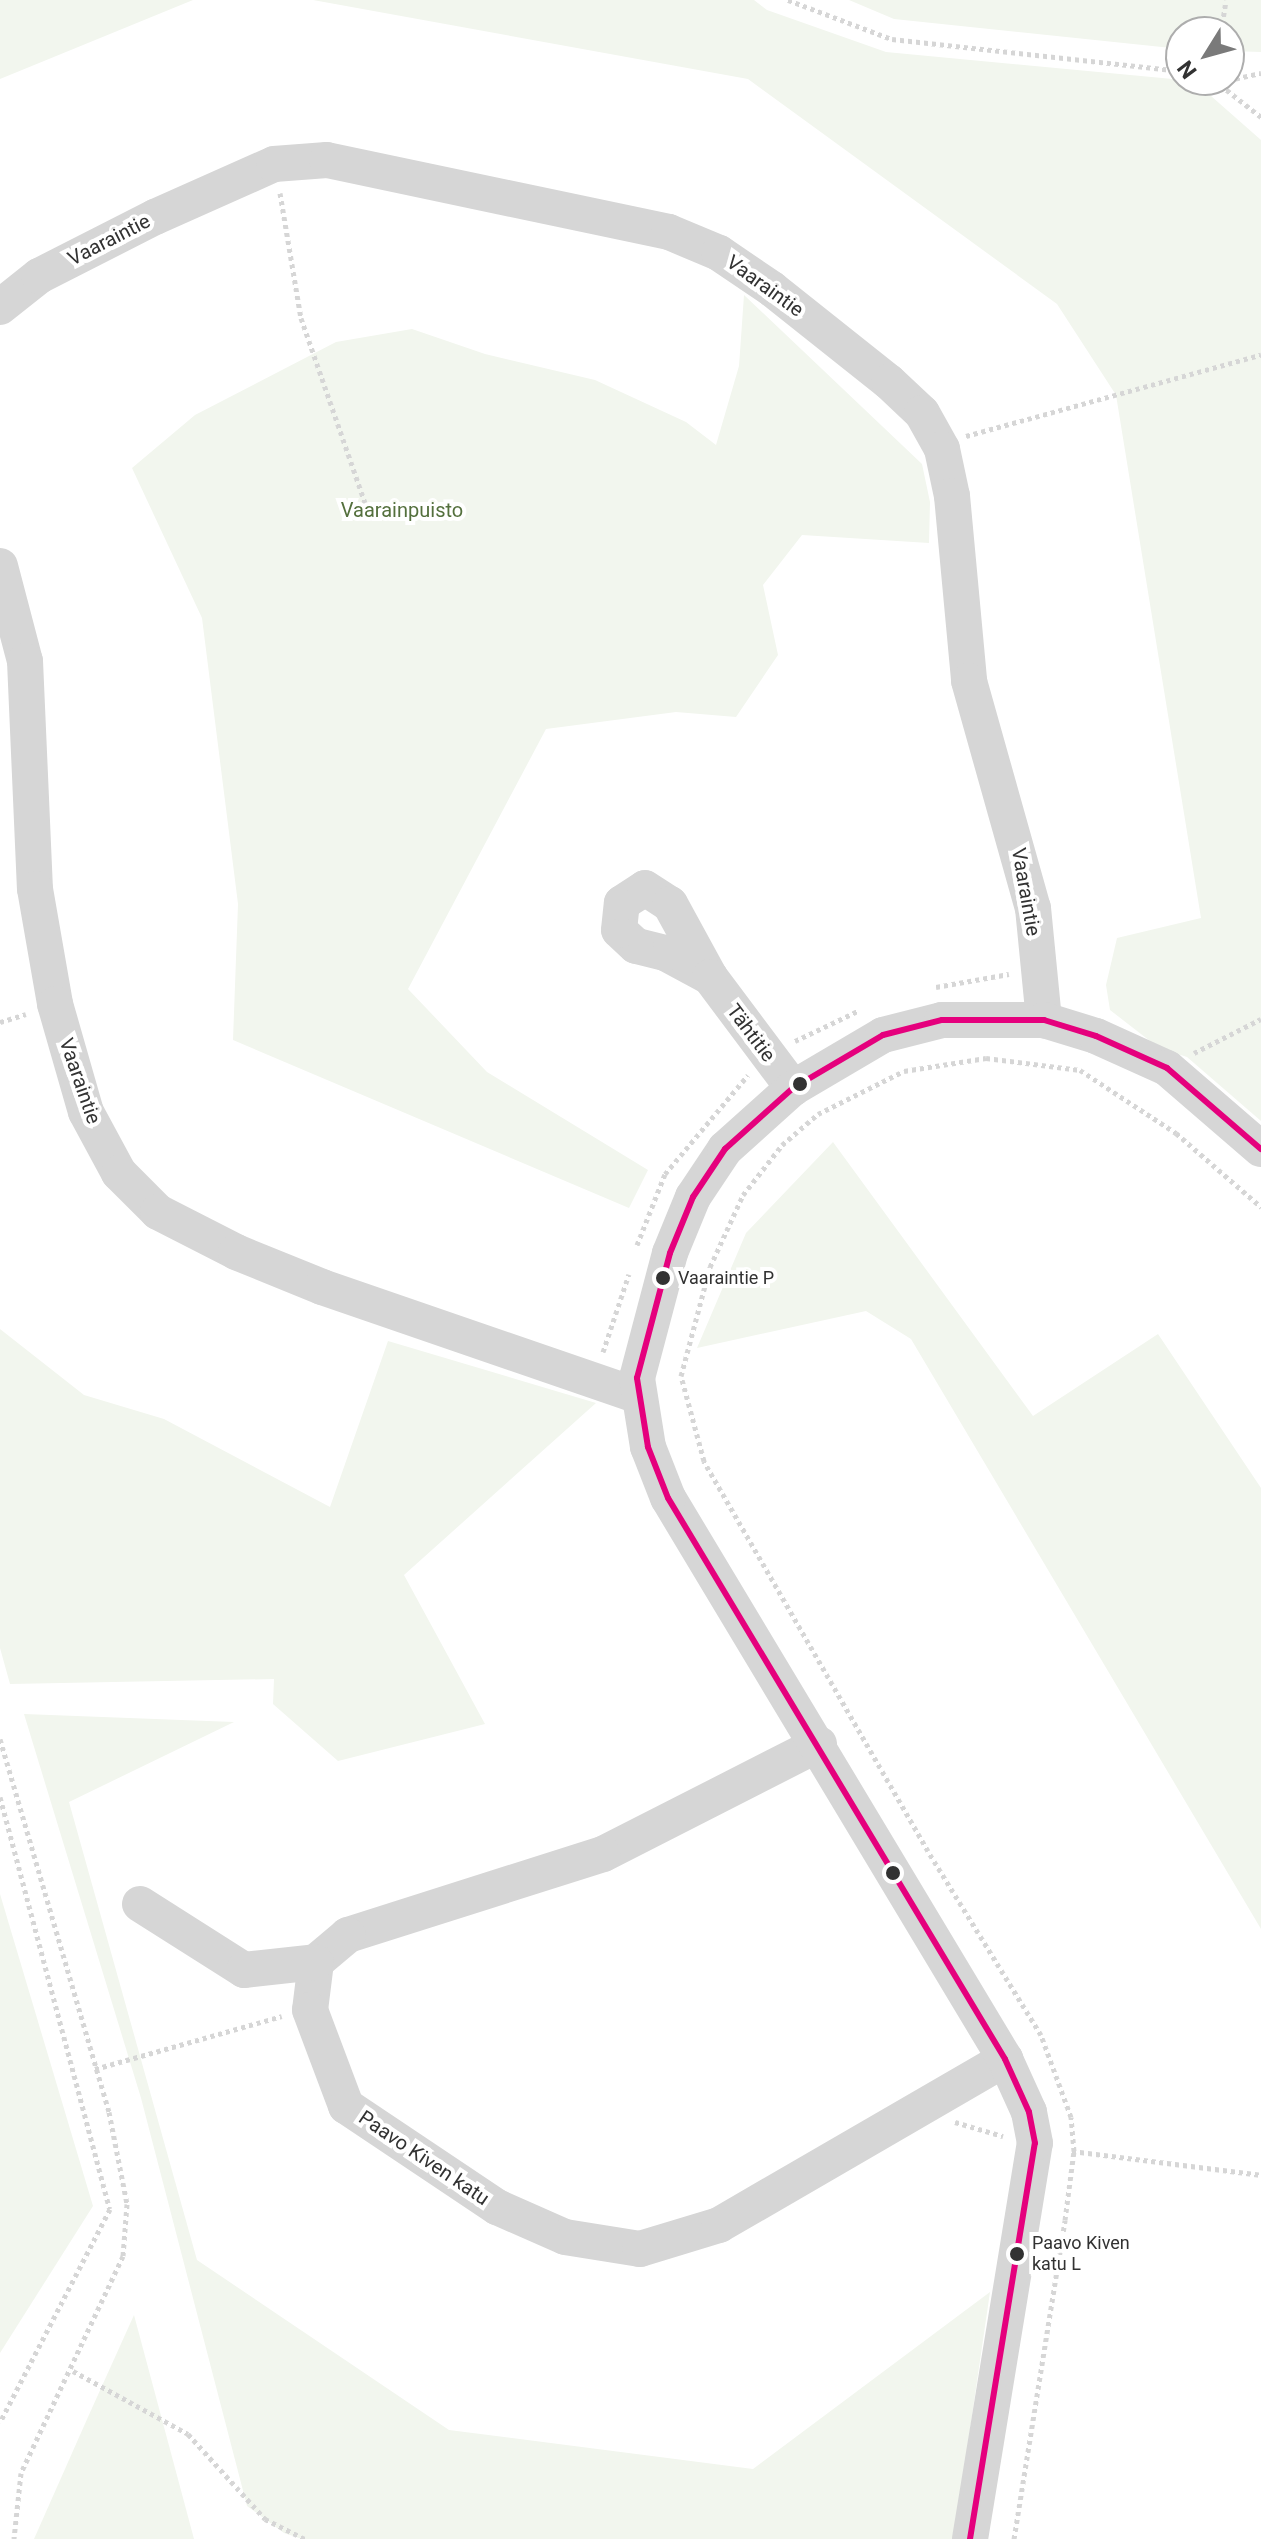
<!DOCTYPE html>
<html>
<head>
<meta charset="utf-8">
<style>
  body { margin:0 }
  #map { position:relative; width:1261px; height:2539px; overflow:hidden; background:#fff; font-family:Roboto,sans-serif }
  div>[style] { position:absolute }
  .green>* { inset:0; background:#f2f6ee }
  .path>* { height:5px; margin-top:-2.5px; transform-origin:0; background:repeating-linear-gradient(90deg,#d6d6d6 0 4px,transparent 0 8px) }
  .minor>* { height:36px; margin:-18px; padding:0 18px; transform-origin:18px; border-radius:18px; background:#d6d6d6 }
  .bus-1>* { height:6px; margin:-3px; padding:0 3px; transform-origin:3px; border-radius:3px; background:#e5007d }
  .dots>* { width:22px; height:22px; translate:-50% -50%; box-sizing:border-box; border:4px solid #fff; border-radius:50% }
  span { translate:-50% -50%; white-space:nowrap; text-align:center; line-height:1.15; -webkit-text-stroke:8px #fff; paint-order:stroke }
  .bus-label { font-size:18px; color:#323232 }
  .left { translate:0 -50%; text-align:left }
  .street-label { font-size:20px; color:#323232 }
  .park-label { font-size:20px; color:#54703d }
  .north { position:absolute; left:1165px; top:16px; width:80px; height:80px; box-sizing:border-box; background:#fff; border:2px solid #adadad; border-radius:50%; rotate:233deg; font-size:22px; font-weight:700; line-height:32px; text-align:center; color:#323232 }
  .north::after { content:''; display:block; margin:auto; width:28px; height:36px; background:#7a7a7a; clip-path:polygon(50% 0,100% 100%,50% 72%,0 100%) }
</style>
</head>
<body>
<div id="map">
  <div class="green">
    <div style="clip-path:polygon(0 0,193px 0,0 79px)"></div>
    <div style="clip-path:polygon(313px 0,754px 0,767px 10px,886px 52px,1194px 81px,1261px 140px,1261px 1121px,1187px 1057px,1159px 1048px,1110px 1010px,1106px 985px,1117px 938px,1201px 918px,1116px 395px,1057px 304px,748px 79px)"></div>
    <div style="clip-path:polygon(849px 0,1261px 0,1261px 52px,1229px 51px,1229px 32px,1181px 32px,1181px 49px,894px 19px)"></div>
    <div style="clip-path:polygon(744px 295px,922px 464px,930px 502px,929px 543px,802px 535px,763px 585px,778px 655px,736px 717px,676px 712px,546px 729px,408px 989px,487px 1072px,648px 1170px,629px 1208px,233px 1040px,238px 904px,202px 618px,132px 468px,195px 415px,336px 342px,412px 329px,485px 354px,595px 380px,686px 422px,716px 445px,739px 366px)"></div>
    <div style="clip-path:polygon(833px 1142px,1033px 1416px,1158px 1334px,1261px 1488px,1261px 1929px,911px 1339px,866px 1311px,697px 1348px,746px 1233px)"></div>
    <div style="clip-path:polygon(0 1329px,84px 1395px,164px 1419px,330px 1507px,388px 1341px,596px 1403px,404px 1575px,485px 1724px,338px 1761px,273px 1704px,274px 1679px,10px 1684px,0 1648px)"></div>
    <div style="clip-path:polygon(24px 1714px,234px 1722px,69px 1802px,197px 2260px,449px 2430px,753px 2469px,990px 2292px,954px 2539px,302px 2539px,284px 2533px,247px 2506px,141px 2098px)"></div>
    <div style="clip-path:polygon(0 1894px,93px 2206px,0 2353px)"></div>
    <div style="clip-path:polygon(134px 2315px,194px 2539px,34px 2539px,88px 2417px)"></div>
  </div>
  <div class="path">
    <div style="left:788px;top:0;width:111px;rotate:20.6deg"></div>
    <div style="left:892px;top:39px;width:291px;rotate:6.3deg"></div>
    <div style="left:1221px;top:32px;width:32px;rotate:-81deg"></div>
    <div style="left:1214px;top:80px;width:60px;rotate:38.2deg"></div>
    <div style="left:1220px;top:82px;width:42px;rotate:-12.4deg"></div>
    <div style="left:280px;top:193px;width:127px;rotate:80.5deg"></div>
    <div style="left:301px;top:318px;width:202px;rotate:70.9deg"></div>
    <div style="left:966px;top:436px;width:306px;rotate:-15.4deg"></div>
    <div style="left:936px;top:987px;width:74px;rotate:-10.1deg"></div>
    <div style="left:0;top:1022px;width:27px;rotate:-17deg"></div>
    <div style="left:795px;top:1041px;width:70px;rotate:-25.5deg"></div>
    <div style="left:1194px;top:1053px;width:75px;rotate:-26.9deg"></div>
    <div style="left:637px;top:1245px;width:76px;rotate:-68.5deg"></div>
    <div style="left:665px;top:1174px;width:129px;rotate:-50deg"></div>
    <div style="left:603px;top:1352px;width:82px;rotate:-71.6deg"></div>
    <div style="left:0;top:1739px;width:389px;rotate:73.7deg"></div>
    <div style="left:109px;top:2112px;width:94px;rotate:78.9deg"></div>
    <div style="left:127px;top:2204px;width:52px;rotate:94.4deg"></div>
    <div style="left:123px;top:2256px;width:240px;rotate:115.2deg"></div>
    <div style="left:21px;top:2473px;width:66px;rotate:96.1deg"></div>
    <div style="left:0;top:1797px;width:426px;rotate:75.1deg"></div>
    <div style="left:110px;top:2209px;width:240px;rotate:117.3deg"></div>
    <div style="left:95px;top:2069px;width:194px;rotate:-15.8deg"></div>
    <div style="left:955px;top:2122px;width:50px;rotate:16.3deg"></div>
    <div style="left:1072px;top:2151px;width:191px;rotate:7.2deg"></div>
    <div style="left:73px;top:2371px;width:131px;rotate:28.7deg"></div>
    <div style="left:188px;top:2434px;width:115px;rotate:47.8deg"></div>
    <div style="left:265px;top:2519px;width:45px;rotate:26.6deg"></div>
    <div style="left:1014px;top:2539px;width:323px;rotate:-80.9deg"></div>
    <div style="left:1065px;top:2220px;width:70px;rotate:-82.6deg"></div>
    <div style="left:1074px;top:2151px;width:34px;rotate:-95deg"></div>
    <div style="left:1071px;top:2117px;width:87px;rotate:-110.1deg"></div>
    <div style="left:1041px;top:2035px;width:216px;rotate:-121.6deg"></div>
    <div style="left:928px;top:1851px;width:450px;rotate:-119.9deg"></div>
    <div style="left:704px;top:1461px;width:88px;rotate:-105.1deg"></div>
    <div style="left:681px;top:1376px;width:113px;rotate:-75.1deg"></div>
    <div style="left:710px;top:1267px;width:79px;rotate:-65.4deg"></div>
    <div style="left:743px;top:1195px;width:63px;rotate:-52deg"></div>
    <div style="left:782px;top:1145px;width:48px;rotate:-40.7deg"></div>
    <div style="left:818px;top:1114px;width:96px;rotate:-26.6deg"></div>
    <div style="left:904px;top:1071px;width:83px;rotate:-9deg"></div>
    <div style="left:986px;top:1058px;width:95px;rotate:7.3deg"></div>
    <div style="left:1080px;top:1070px;width:115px;rotate:33.3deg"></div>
    <div style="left:1176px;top:1133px;width:113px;rotate:41deg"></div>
  </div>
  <div class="minor">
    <div style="left:0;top:307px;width:50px;rotate:-38.5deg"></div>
    <div style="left:39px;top:276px;width:130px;rotate:-27deg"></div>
    <div style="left:155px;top:217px;width:130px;rotate:-24deg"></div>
    <div style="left:274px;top:164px;width:53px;rotate:-4.3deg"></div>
    <div style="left:327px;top:160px;width:349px;rotate:11.9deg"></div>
    <div style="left:669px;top:232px;width:54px;rotate:22.8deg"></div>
    <div style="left:719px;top:253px;width:64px;rotate:34.2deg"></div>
    <div style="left:772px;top:289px;width:149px;rotate:38.5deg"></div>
    <div style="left:889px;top:382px;width:45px;rotate:43.2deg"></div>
    <div style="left:922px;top:413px;width:41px;rotate:60.9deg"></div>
    <div style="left:942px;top:449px;width:48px;rotate:78deg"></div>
    <div style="left:952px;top:496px;width:186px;rotate:84.7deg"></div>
    <div style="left:969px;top:681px;width:236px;rotate:74.3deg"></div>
    <div style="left:1033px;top:908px;width:113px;rotate:84.4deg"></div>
    <div style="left:0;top:566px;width:98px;rotate:75.3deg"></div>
    <div style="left:25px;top:661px;width:228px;rotate:87.5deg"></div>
    <div style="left:35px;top:889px;width:117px;rotate:80.1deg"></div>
    <div style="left:55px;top:1004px;width:112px;rotate:74deg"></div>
    <div style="left:86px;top:1112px;width:69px;rotate:61.6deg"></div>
    <div style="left:119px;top:1173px;width:55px;rotate:45deg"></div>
    <div style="left:158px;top:1212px;width:88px;rotate:27.1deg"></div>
    <div style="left:236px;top:1252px;width:93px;rotate:22.1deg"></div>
    <div style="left:322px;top:1287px;width:332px;rotate:19deg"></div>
    <div style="left:710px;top:977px;width:51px;rotate:-151.9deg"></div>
    <div style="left:665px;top:953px;width:30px;rotate:-166deg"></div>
    <div style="left:636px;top:946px;width:23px;rotate:-137deg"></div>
    <div style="left:619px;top:930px;width:27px;rotate:-84deg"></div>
    <div style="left:622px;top:903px;width:27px;rotate:-33deg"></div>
    <div style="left:645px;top:888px;width:30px;rotate:33deg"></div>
    <div style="left:670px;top:904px;width:83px;rotate:61.3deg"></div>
    <div style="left:710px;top:977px;width:139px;rotate:53.2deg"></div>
    <div style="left:819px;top:1744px;width:242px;rotate:153deg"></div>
    <div style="left:603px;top:1854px;width:268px;rotate:162.4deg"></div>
    <div style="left:348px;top:1935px;width:42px;rotate:139.8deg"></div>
    <div style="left:316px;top:1962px;width:48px;rotate:97.1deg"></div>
    <div style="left:310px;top:2010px;width:103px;rotate:69.4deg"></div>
    <div style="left:346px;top:2106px;width:182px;rotate:33.8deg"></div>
    <div style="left:497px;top:2207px;width:74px;rotate:23.8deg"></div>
    <div style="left:565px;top:2237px;width:76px;rotate:9.1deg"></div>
    <div style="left:640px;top:2249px;width:83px;rotate:-16.9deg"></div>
    <div style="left:719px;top:2225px;width:331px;rotate:-30.1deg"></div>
    <div style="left:140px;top:1904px;width:123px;rotate:32.4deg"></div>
    <div style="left:244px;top:1970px;width:72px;rotate:-6.3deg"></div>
    <div style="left:970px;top:2539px;width:401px;rotate:-80.7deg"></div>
    <div style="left:1035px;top:2143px;width:32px;rotate:-101deg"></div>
    <div style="left:1029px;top:2112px;width:58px;rotate:-114.4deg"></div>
    <div style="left:1005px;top:2059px;width:654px;rotate:-120.99deg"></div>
    <div style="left:668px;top:1498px;width:55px;rotate:-111.4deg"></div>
    <div style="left:648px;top:1447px;width:70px;rotate:-99.1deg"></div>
    <div style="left:637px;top:1378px;width:129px;rotate:-75.2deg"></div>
    <div style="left:670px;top:1253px;width:61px;rotate:-67.7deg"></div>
    <div style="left:693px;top:1197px;width:58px;rotate:-56.3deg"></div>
    <div style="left:725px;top:1149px;width:91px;rotate:-41.9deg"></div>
    <div style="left:793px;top:1088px;width:104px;rotate:-30.5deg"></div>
    <div style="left:883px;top:1035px;width:61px;rotate:-14.3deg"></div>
    <div style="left:942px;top:1020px;width:102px"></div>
    <div style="left:1044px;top:1020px;width:54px;rotate:17.1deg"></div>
    <div style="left:1096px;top:1036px;width:78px;rotate:24.3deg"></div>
    <div style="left:1167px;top:1068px;width:124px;rotate:40.8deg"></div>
  </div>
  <div class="bus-1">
    <div style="left:970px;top:2539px;width:401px;rotate:-80.7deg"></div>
    <div style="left:1035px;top:2143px;width:32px;rotate:-101deg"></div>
    <div style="left:1029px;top:2112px;width:58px;rotate:-114.4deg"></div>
    <div style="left:1005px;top:2059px;width:654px;rotate:-120.99deg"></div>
    <div style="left:668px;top:1498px;width:55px;rotate:-111.4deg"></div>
    <div style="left:648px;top:1447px;width:70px;rotate:-99.1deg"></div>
    <div style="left:637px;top:1378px;width:129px;rotate:-75.2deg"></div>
    <div style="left:670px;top:1253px;width:61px;rotate:-67.7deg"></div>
    <div style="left:693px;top:1197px;width:58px;rotate:-56.3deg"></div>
    <div style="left:725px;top:1149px;width:91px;rotate:-41.9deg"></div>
    <div style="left:793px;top:1088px;width:104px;rotate:-30.5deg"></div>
    <div style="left:883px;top:1035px;width:61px;rotate:-14.3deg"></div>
    <div style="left:942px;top:1020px;width:102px"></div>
    <div style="left:1044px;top:1020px;width:54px;rotate:17.1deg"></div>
    <div style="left:1096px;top:1036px;width:78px;rotate:24.3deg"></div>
    <div style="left:1167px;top:1068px;width:124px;rotate:40.8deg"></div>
  </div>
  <div class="dots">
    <div style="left:800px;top:1084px;background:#323232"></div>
    <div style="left:663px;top:1278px;background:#323232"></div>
    <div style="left:893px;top:1873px;background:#323232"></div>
    <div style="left:1017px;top:2254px;background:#323232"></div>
  </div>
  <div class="bus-label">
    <span class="left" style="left:678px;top:1278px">Vaaraintie P</span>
    <span class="left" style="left:1032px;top:2254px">Paavo Kiven<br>katu L</span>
  </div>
  <div class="street-label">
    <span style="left:109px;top:240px;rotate:-27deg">Vaaraintie</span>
    <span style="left:765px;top:286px;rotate:36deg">Vaaraintie</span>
    <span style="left:1026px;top:892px;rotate:80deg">Vaaraintie</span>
    <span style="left:751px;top:1033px;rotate:53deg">Tähtitie</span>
    <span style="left:80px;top:1081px;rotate:71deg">Vaaraintie</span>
    <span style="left:424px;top:2158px;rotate:34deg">Paavo Kiven katu</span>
  </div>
  <div class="park-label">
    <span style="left:402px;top:510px">Vaarainpuisto</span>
  </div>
  <div class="north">N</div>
</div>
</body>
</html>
